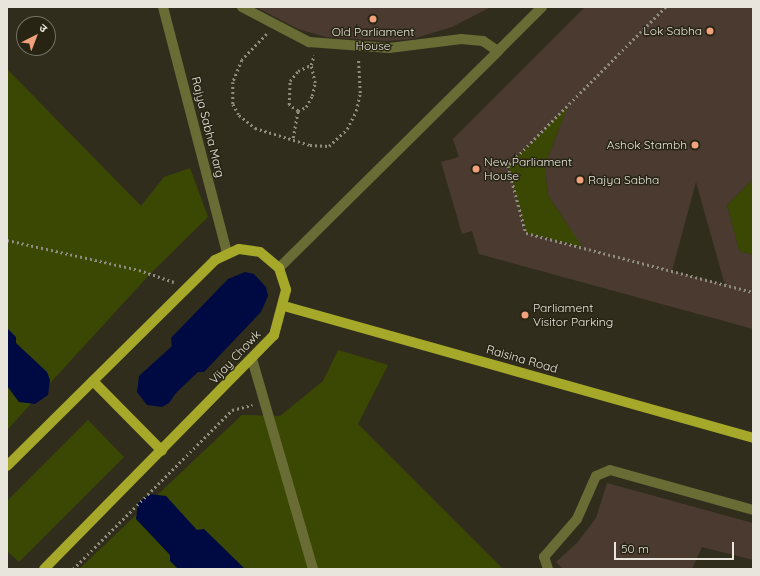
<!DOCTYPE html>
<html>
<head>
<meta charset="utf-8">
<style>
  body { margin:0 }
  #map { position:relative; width:760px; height:576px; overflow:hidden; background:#312d1d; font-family:Quicksand,"Noto Sans Devanagari",sans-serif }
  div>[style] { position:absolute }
  .green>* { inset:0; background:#3b4803 }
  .water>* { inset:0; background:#000a42 }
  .building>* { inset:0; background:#4a3a30 }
  .path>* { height:2.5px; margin-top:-1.25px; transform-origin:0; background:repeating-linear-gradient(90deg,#8f8c7f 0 2px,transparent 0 5px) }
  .minor>* { height:10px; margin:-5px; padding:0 5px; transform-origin:5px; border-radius:5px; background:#6a6c36 }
  .major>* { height:10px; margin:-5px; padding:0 5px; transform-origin:5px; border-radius:5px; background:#a6a829 }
  .dots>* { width:11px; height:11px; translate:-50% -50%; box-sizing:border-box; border:2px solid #272414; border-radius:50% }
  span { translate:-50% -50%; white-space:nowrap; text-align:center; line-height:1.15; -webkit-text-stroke:3px #272414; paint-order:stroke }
  .poi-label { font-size:12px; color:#e8e6dc }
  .right { translate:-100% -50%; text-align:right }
  .left { translate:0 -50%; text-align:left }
  .street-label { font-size:12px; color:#e8e6dc }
  .frame { position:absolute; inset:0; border:8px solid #e8e6dc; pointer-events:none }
  .north { position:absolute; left:16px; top:16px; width:40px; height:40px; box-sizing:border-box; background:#272414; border:1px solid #747264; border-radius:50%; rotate:42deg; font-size:11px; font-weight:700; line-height:16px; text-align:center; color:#e8e6dc }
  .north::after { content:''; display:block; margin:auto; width:14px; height:18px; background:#f1a17c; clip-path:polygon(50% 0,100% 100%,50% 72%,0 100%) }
  .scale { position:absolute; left:614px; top:542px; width:120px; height:18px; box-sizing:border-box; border:2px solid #e8e6dc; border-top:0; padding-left:5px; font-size:12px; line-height:14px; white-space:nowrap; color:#e8e6dc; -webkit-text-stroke:3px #272414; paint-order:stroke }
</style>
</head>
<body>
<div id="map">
  <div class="green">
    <div style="clip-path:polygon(7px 69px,141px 206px,164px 177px,190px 168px,208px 217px,151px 273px,7px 430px)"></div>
    <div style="clip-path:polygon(589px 83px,575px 115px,559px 129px,545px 165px,548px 195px,569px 227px,635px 260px,526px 233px,508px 166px)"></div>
    <div style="clip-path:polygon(753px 179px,753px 255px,739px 251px,727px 205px)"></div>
    <div style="clip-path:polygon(338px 350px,388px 365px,358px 424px,503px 569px,79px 569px,242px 415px,280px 416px,323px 381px)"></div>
    <div style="clip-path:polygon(88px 420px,124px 457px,19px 562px,7px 551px,7px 501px)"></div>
  </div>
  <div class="water">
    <div style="clip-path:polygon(245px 272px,254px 274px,266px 287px,268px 296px,261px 312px,204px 372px,198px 372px,176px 393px,169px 403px,162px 407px,147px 405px,137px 392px,139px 376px,172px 346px,171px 338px,228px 279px)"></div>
    <div style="clip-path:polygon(7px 328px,16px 337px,16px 343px,47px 372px,50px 380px,48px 395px,35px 404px,19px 402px,7px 386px)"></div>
    <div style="clip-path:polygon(150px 494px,166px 496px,197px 530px,204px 529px,245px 569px,178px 569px,170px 561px,170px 555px,136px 519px,138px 503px)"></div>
  </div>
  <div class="building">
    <div style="clip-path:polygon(256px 7px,491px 7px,452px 27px,412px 39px,386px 41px,326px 37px,298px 29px)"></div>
    <div style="clip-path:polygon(evenodd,585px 7px,753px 7px,753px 179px,727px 205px,739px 251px,753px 255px,753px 329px,479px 254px,472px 231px,462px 234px,441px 162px,459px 157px,453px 139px,585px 7px,568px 106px,545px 165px,548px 195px,583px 248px,526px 233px,508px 166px,568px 106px,585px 7px,696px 182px,725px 285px,672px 271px,696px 182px)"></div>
    <div style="clip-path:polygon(607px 483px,753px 523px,753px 560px,702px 547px,692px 569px,563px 569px,556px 562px,577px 543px,596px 518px)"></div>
  </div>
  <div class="path">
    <div style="left:666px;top:7px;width:224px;rotate:134.8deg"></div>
    <div style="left:508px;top:166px;width:69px;rotate:75deg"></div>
    <div style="left:526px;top:233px;width:235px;rotate:14.6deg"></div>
    <div style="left:267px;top:34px;width:36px;rotate:134deg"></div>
    <div style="left:242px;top:60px;width:24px;rotate:112deg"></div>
    <div style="left:233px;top:82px;width:22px;rotate:90deg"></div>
    <div style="left:233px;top:104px;width:13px;rotate:61deg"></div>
    <div style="left:239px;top:115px;width:21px;rotate:39deg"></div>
    <div style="left:255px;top:128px;width:58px;rotate:17.2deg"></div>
    <div style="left:310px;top:145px;width:19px;rotate:3deg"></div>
    <div style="left:329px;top:146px;width:25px;rotate:-43deg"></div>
    <div style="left:347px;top:129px;width:20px;rotate:-63deg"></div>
    <div style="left:356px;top:111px;width:18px;rotate:-77deg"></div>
    <div style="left:360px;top:93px;width:35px;rotate:-93deg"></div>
    <div style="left:298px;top:111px;width:11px;rotate:-146deg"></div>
    <div style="left:289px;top:105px;width:24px;rotate:-88deg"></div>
    <div style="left:290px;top:81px;width:13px;rotate:-51deg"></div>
    <div style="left:298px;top:71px;width:14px;rotate:-25deg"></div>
    <div style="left:293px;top:138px;width:27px;rotate:-80deg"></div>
    <div style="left:298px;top:111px;width:9px;rotate:-27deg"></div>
    <div style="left:306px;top:107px;width:13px;rotate:-61deg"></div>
    <div style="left:312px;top:96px;width:13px;rotate:-77deg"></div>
    <div style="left:315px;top:83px;width:18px;rotate:-103deg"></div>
    <div style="left:311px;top:65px;width:10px;rotate:-73deg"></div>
    <div style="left:7px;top:240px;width:135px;rotate:12.8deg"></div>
    <div style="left:139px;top:270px;width:37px;rotate:19deg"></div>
    <div style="left:73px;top:569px;width:225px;rotate:-45deg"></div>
    <div style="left:232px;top:410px;width:21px;rotate:-14deg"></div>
  </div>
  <div class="minor">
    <div style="left:163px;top:7px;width:254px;rotate:75.4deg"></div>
    <div style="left:242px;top:7px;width:76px;rotate:27.6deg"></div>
    <div style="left:309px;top:42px;width:80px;rotate:4.3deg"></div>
    <div style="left:389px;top:48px;width:73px;rotate:-7.1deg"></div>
    <div style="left:461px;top:39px;width:22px;rotate:5deg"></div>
    <div style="left:483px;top:41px;width:18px;rotate:34deg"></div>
    <div style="left:498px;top:51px;width:62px;rotate:-45deg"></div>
    <div style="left:279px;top:268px;width:308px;rotate:-44.7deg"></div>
    <div style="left:252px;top:359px;width:219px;rotate:73.8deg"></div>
    <div style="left:548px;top:569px;width:13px;rotate:-108deg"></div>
    <div style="left:544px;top:557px;width:50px;rotate:-49deg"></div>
    <div style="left:577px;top:519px;width:47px;rotate:-66.2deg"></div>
    <div style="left:596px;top:476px;width:15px;rotate:-23deg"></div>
    <div style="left:610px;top:470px;width:148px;rotate:15.6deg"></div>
  </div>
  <div class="major">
    <div style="left:284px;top:306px;width:487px;rotate:15.7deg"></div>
    <div style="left:93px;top:381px;width:98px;rotate:45.4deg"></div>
    <div style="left:7px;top:466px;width:293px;rotate:-44.7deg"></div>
    <div style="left:215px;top:260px;width:26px;rotate:-25deg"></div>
    <div style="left:239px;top:249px;width:21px;rotate:8deg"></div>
    <div style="left:260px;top:252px;width:25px;rotate:40deg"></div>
    <div style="left:279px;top:268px;width:23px;rotate:72deg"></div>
    <div style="left:286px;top:290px;width:47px;rotate:104.9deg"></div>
    <div style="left:274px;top:335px;width:328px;rotate:134.5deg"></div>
  </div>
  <div class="dots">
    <div style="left:373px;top:19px;background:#f1a17c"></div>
    <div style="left:710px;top:31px;background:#f1a17c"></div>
    <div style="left:695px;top:145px;background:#f1a17c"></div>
    <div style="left:476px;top:169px;background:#f1a17c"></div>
    <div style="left:580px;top:180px;background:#f1a17c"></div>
    <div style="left:525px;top:315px;background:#f1a17c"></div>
  </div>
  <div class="poi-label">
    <span class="right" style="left:702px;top:31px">Lok Sabha</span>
    <span style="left:373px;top:39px">Old Parliament<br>House</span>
    <span class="right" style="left:687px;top:145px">Ashok Stambh</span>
    <span class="left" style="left:484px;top:169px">New Parliament<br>House</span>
    <span class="left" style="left:588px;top:180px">Rajya Sabha</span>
    <span class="left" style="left:533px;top:315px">Parliament<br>Visitor Parking</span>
  </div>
  <div class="street-label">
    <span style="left:208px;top:127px;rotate:76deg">Rajya Sabha Marg</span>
    <span style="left:235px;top:357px;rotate:-47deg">Vijay Chowk</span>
    <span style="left:522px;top:359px;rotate:16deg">Raisina Road</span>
  </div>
  <div class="frame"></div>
  <div class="north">उ</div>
  <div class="scale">50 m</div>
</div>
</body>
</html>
